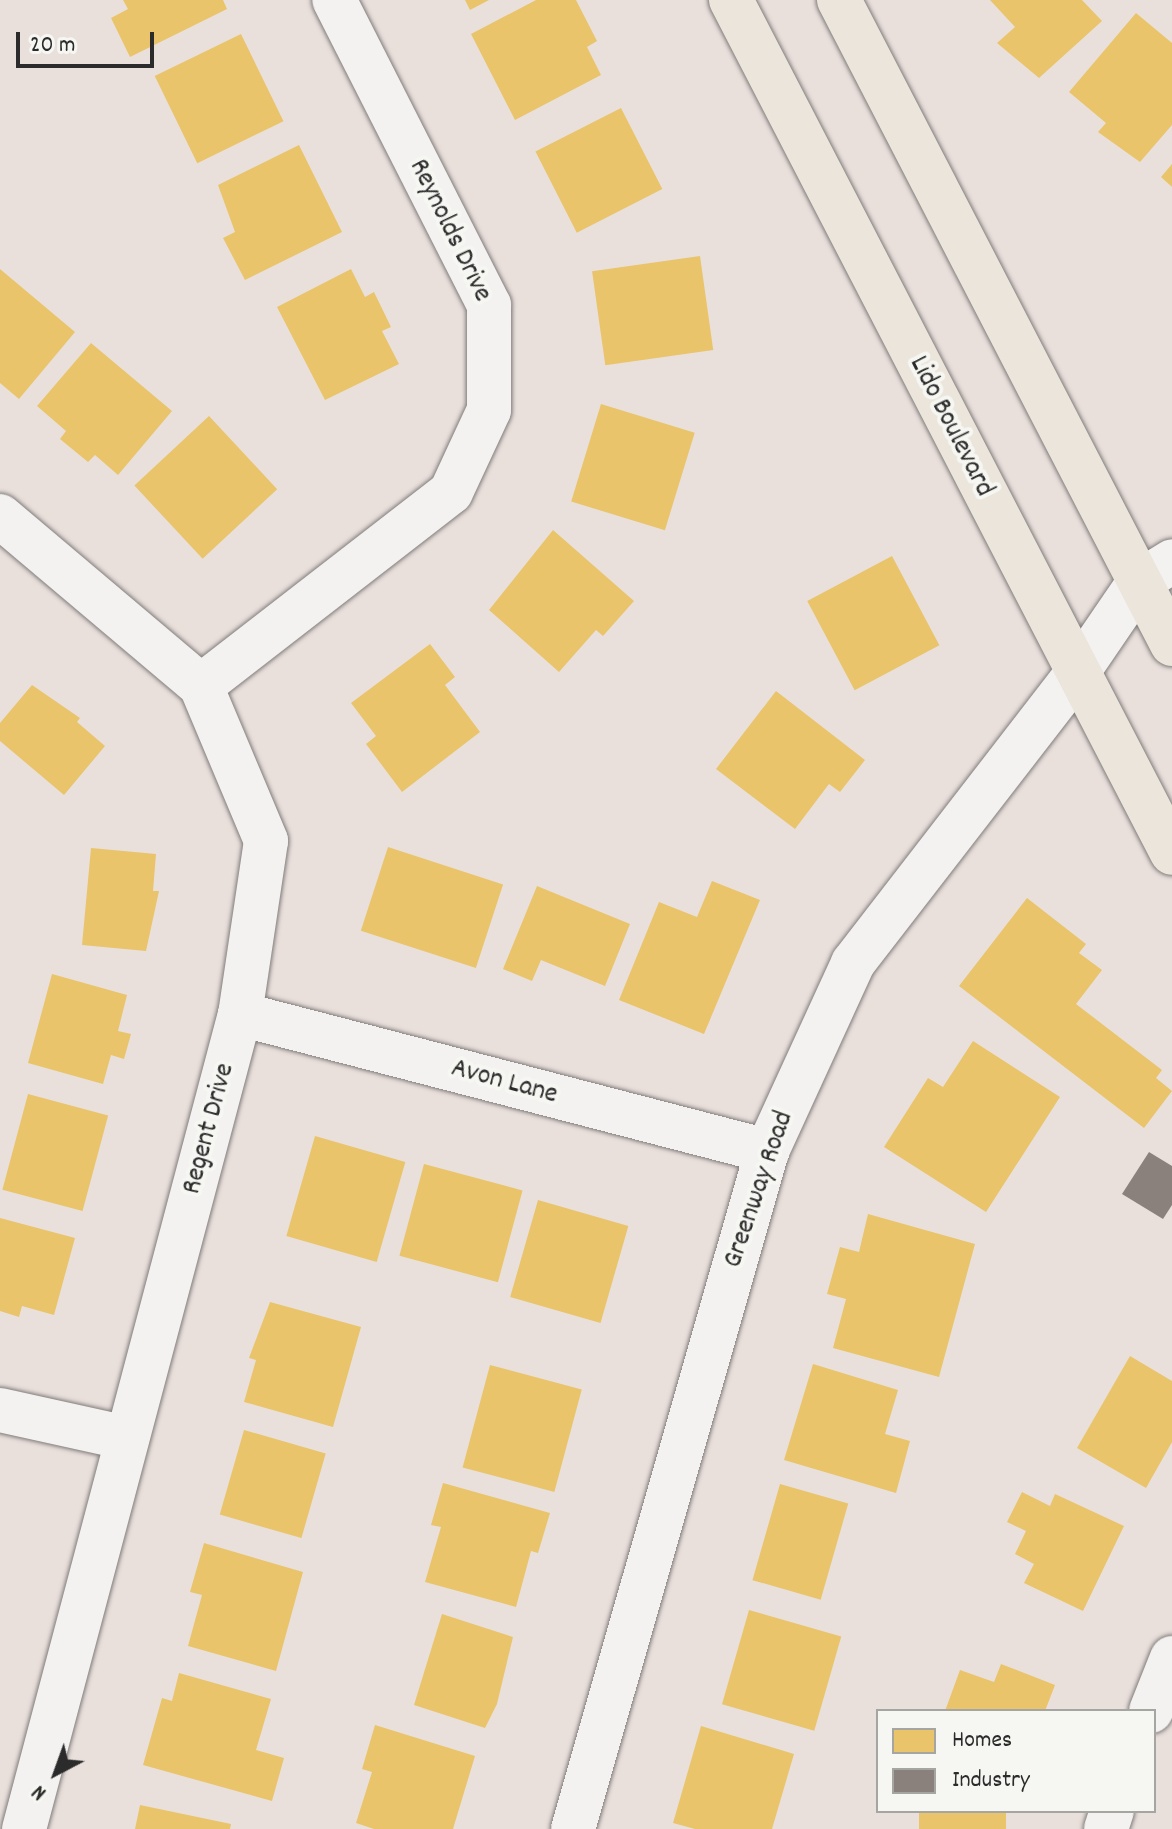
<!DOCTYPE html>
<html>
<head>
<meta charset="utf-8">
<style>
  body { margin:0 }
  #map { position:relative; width:1172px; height:1829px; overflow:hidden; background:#e9e0dc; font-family:Dekko,sans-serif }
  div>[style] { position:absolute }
  .homes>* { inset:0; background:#e9c46a; transform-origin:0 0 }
  .industry>* { inset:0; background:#8a817c }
  .roads { filter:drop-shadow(0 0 2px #807c7b) drop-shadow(0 0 2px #807c7b) }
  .minor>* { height:44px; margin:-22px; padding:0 22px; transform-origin:22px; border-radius:22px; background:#f3f2f0 }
  .trunk>* { height:44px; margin:-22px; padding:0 22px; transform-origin:22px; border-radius:22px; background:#ebe5db }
  span { translate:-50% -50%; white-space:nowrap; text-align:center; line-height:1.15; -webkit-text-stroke:8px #f6f6f2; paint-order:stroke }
  .street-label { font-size:28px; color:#2b2b2b }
  .legend { position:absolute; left:876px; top:1709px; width:280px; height:104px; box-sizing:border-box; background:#f6f6f2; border:2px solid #a5a5a2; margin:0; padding:10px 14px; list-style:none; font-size:24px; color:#2b2b2b }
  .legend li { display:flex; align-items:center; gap:16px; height:40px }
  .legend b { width:40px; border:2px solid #a5a5a2 }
  .north { position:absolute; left:16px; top:1733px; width:80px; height:80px; -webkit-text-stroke:6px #f6f6f2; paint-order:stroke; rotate:221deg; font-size:22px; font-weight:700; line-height:32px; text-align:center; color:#2b2b2b }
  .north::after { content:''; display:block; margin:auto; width:28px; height:36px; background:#2b2b2b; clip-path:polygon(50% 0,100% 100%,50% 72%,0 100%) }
  .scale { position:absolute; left:16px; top:32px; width:138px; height:36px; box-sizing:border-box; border:4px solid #2b2b2b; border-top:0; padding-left:10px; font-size:24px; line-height:28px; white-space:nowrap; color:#2b2b2b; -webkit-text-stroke:6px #f6f6f2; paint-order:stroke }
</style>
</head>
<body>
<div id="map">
  <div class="homes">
    <div style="clip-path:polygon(123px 0,223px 0,227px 9px,130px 57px,111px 18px,128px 9px)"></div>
    <div style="clip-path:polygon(465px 0,489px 0,470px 10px)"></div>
    <div style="clip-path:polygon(536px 0,576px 0,597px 41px,587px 47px,601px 75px,515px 120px,471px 34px)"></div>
    <div style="clip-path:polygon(990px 0,1082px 0,1102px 21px,1039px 78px,997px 43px,1015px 27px)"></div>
    <div style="clip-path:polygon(1136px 13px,1172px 43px,1172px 125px,1140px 162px,1098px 132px,1106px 123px,1069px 92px)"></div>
    <div style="left:241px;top:34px;width:97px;height:96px;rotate:64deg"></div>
    <div style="left:621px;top:108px;width:91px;height:96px;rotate:63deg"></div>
    <div style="clip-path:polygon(299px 145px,342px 232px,245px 280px,223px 238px,235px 232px,218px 185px)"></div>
    <div style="clip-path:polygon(1172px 164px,1172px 187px,1161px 177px)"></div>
    <div style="left:700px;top:256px;width:95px;height:109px;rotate:82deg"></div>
    <div style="clip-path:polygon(0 269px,75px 332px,19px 399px,0 383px)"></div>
    <div style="clip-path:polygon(351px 269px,365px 297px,374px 292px,391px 327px,382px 331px,399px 364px,325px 400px,277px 307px)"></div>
    <div style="clip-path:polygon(91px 343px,172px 411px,118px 475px,95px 455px,88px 462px,60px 439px,66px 431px,37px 406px)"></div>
    <div style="left:601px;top:404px;width:98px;height:102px;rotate:17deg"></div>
    <div style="left:209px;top:416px;width:100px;height:102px;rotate:47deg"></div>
    <div style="clip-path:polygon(553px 530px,634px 601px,603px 636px,596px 630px,559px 672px,489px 610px)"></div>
    <div style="left:892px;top:556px;width:101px;height:96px;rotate:62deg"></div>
    <div style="clip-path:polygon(430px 644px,455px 677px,445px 685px,480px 732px,402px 792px,366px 744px,376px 736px,351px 703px)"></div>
    <div style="clip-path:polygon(32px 685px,80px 718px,77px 722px,105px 746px,64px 795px,0 741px,0 723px)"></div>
    <div style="clip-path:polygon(776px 691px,865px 760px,840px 792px,829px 784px,795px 829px,716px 769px)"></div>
    <div style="left:388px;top:847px;width:121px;height:88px;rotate:18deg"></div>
    <div style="clip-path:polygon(91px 848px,156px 854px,153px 891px,159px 891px,146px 951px,82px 945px)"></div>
    <div style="clip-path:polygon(712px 881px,760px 900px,704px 1034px,619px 1000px,659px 902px,697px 917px)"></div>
    <div style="clip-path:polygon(537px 886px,630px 924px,605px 986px,541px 960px,532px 981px,503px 969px)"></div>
    <div style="clip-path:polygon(1027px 898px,1086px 944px,1079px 953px,1102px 970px,1076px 1004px,1162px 1070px,1156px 1078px,1172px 1091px,1144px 1128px,959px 986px)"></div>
    <div style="clip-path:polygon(52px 974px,127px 995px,118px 1031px,131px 1034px,124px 1059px,111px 1055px,103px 1084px,28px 1063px)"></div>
    <div style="clip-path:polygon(973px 1041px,1060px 1097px,986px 1212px,884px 1147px,928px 1078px,943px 1087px)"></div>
    <div style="left:28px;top:1094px;width:83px;height:99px;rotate:15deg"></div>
    <div style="left:315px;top:1136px;width:94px;height:104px;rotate:16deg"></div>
    <div style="left:424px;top:1164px;width:102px;height:95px;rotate:15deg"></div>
    <div style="left:538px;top:1200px;width:94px;height:101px;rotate:16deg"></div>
    <div style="clip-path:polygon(868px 1214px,975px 1244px,939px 1377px,833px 1348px,846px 1299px,827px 1294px,840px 1247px,859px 1252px)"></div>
    <div style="clip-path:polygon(0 1218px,75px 1238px,54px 1315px,22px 1306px,19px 1317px,0 1311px)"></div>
    <div style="clip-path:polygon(270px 1302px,361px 1327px,333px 1427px,244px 1402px,256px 1360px,249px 1358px)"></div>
    <div style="clip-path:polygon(1130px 1356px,1172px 1381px,1172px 1442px,1146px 1488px,1077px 1448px)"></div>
    <div style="clip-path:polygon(813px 1364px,898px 1390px,885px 1434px,910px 1441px,896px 1493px,784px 1460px)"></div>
    <div style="left:490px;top:1365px;width:95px;height:106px;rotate:15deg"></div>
    <div style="left:244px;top:1430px;width:85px;height:88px;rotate:16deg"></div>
    <div style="clip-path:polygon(443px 1483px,550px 1513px,538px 1553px,531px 1551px,516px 1607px,425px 1582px,441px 1527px,431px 1525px)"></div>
    <div style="left:780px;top:1484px;width:71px;height:100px;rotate:16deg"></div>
    <div style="clip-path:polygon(1022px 1492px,1050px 1506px,1055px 1494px,1124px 1526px,1083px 1611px,1024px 1583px,1034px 1564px,1015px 1554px,1026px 1531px,1007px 1522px)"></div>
    <div style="clip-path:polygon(204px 1543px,303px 1572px,276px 1671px,188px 1646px,202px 1595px,190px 1592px)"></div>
    <div style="left:749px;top:1610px;width:96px;height:98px;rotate:16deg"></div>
    <div style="clip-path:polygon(442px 1614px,513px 1637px,497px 1704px,485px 1728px,414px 1705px)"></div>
    <div style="clip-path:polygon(1001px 1664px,1055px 1685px,1045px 1711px,945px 1711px,960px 1670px,994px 1682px)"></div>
    <div style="clip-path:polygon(179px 1673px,271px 1699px,256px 1750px,284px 1758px,272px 1801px,143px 1765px,162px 1698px,172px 1701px)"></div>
    <div style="clip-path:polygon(375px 1725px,475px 1756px,453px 1829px,374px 1829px,356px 1823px,372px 1772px,362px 1769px)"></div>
    <div style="clip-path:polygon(701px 1726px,794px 1754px,772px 1829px,695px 1829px,673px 1823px)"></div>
    <div style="clip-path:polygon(140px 1805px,231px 1824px,230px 1829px,135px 1829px)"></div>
    <div style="left:919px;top:1811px;width:87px;height:19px"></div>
  </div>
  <div class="industry">
    <div style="clip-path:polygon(1149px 1152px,1172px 1166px,1172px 1205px,1163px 1219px,1122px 1194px)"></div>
  </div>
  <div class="roads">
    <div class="minor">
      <div style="left:0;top:516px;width:263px;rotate:40.2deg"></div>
      <div style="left:201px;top:686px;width:168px;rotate:67.2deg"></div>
      <div style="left:266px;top:841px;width:175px;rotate:98.5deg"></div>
      <div style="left:240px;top:1014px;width:843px;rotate:104.84deg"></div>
      <div style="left:201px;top:686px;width:316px;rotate:-37.8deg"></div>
      <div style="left:451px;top:492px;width:90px;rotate:-65.1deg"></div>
      <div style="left:489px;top:410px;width:105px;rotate:-90deg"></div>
      <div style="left:489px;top:305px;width:342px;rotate:-116.9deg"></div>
      <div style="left:240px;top:1014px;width:545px;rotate:14.57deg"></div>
      <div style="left:0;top:1410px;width:130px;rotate:12.4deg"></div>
      <div style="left:1151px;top:1711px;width:57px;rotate:-68.4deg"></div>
      <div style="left:573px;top:1829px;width:705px;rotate:-74.03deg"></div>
      <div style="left:767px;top:1151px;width:207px;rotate:-65.4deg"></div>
      <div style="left:853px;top:963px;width:366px;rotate:-52.3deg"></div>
      <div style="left:1077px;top:673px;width:110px;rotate:-55.7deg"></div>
      <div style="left:1139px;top:582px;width:39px;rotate:-32deg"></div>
      <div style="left:1106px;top:1829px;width:19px;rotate:-72deg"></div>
    </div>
    <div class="trunk">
      <div style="left:731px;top:0;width:960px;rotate:62.66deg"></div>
      <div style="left:839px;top:0;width:725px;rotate:62.66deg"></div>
    </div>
  </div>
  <div class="street-label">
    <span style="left:449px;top:231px;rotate:64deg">Reynolds Drive</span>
    <span style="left:950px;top:427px;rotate:63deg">Lido Boulevard</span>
    <span style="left:504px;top:1083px;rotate:15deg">Avon Lane</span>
    <span style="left:210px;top:1129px;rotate:-75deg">Regent Drive</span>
    <span style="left:760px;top:1190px;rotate:-71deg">Greenway Road</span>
  </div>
  <ul class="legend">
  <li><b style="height:22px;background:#e9c46a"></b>Homes</li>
  <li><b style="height:22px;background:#8a817c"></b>Industry</li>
  </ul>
  <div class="north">N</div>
  <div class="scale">20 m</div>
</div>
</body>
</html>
